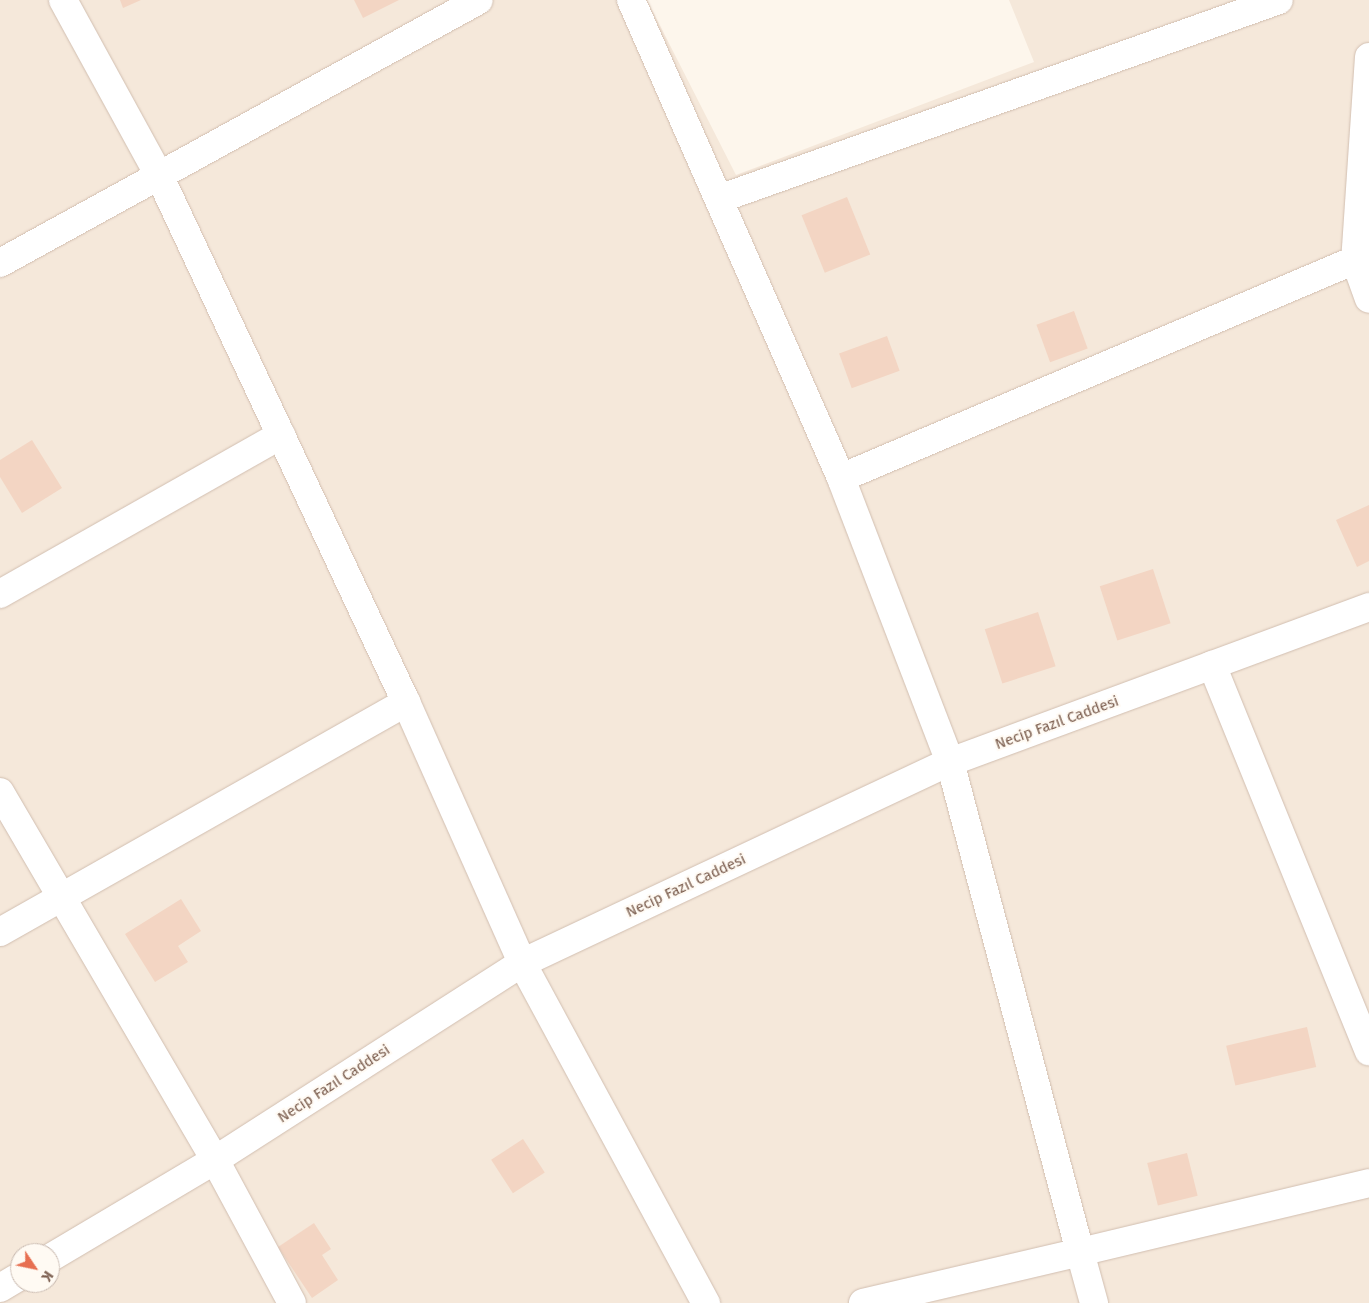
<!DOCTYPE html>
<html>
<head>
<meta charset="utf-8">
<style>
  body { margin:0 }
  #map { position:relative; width:1369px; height:1303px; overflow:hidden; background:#fdf6ec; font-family:"Fira Sans",sans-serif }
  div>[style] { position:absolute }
  .residential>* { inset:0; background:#f5e8da }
  .building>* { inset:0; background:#f3d5c3; transform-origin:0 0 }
  .roads { filter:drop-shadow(0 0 1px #d1beb0) drop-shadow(0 0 1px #d1beb0) }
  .minor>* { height:28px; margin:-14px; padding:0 14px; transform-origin:14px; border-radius:14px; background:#fff }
  .tertiary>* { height:28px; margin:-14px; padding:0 14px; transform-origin:14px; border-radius:14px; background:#fff }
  span { translate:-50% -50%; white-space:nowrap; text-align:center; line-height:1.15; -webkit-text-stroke:4px #fffaf3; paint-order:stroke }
  .street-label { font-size:15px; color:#7a5c4d }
  .north { position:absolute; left:10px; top:1243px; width:50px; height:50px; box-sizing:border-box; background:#fffaf3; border:1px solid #cabbb1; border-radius:50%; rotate:124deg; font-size:14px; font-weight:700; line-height:20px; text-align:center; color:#7a5c4d }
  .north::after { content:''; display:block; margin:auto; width:18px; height:22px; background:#e76f51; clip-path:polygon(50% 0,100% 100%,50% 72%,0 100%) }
</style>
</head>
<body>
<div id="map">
  <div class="residential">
    <div style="clip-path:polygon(evenodd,0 0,647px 0,736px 175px,1034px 62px,1009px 0,1369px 0,1369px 1303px,0 1303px,0 0,20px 1253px,50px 1253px,50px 1283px,20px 1283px,20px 1253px)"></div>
  </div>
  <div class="building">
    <div style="clip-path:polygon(120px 0,141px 0,123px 8px)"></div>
    <div style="clip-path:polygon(354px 0,399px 0,363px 18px)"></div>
    <div style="left:847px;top:197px;width:62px;height:49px;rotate:68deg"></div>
    <div style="left:1074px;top:311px;width:40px;height:40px;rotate:70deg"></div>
    <div style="left:887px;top:336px;width:37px;height:51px;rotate:70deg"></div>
    <div style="clip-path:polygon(32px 440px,62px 488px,22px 513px,0 477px,0 460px)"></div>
    <div style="clip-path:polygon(1369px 505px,1369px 561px,1357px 567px,1336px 520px)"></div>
    <div style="left:1153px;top:569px;width:57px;height:56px;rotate:72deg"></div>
    <div style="left:1038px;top:612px;width:57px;height:56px;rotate:72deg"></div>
    <div style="clip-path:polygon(181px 899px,201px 931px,178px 946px,188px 962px,155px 982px,125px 934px)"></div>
    <div style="left:1307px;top:1027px;width:41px;height:83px;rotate:77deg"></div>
    <div style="left:523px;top:1139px;width:40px;height:38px;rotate:57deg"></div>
    <div style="left:1187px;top:1153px;width:44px;height:41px;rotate:76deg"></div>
    <div style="clip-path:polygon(314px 1223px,331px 1249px,322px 1255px,338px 1280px,312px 1298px,278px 1247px)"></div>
  </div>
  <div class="roads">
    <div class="minor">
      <div style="left:63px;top:0;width:200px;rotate:61.3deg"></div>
      <div style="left:159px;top:175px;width:582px;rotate:64.89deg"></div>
      <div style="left:406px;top:702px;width:286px;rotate:66deg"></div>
      <div style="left:522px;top:963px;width:387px;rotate:61.6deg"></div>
      <div style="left:631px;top:0;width:522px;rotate:66.28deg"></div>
      <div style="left:841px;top:478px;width:304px;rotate:69deg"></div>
      <div style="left:950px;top:762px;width:507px;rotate:75.14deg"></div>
      <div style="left:1080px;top:1252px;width:297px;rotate:-13.4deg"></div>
      <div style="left:719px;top:199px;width:594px;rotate:-19.56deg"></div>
      <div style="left:0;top:263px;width:546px;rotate:-28.77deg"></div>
      <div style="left:841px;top:478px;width:558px;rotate:-22.98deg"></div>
      <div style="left:0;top:594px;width:323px;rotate:-29.5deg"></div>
      <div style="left:1212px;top:665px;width:417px;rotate:67.9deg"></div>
      <div style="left:0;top:792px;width:426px;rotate:59.7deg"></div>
      <div style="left:215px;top:1160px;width:162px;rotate:61.7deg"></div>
      <div style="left:0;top:932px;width:467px;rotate:-29.5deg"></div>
      <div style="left:863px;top:1303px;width:223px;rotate:-13.2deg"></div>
      <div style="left:1080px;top:1252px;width:53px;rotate:74.6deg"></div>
    </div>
    <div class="tertiary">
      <div style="left:1369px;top:57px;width:203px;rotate:93.9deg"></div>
      <div style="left:1355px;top:260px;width:41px;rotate:70.3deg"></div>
      <div style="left:50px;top:1258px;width:192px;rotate:-30.7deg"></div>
      <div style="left:215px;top:1160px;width:365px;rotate:-32.7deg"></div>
      <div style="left:522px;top:963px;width:473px;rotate:-25.2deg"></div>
      <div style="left:950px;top:762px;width:447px;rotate:-20.3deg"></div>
      <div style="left:0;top:1288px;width:23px;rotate:-31deg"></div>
    </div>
  </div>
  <div class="street-label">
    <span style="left:1057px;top:723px;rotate:-20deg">Necip Fazıl Caddesi</span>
    <span style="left:686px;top:886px;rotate:-25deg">Necip Fazıl Caddesi</span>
    <span style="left:334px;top:1084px;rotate:-33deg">Necip Fazıl Caddesi</span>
  </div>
  <div class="north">K</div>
</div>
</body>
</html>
